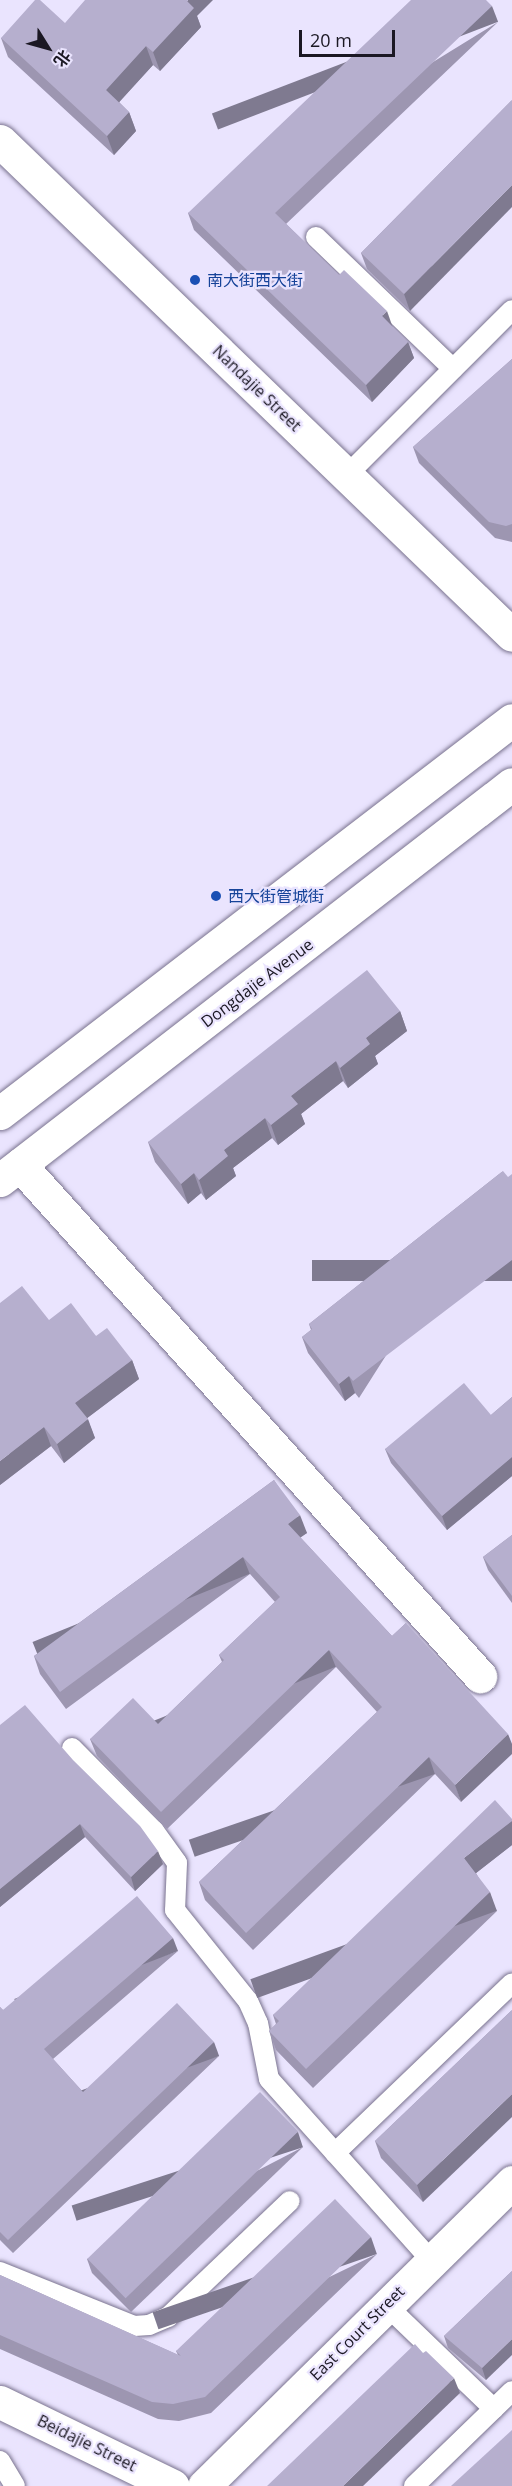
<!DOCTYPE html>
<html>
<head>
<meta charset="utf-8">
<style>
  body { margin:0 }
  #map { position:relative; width:512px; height:2486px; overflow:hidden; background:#eae4fe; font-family:"Open Sans","Noto Sans SC",sans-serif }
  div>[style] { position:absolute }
  .roads { filter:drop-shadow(0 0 2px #79728e) drop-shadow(0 0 2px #79728e) }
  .service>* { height:20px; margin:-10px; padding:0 10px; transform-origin:10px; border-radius:10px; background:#fff }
  .minor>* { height:33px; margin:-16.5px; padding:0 16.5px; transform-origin:16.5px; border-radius:16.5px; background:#fff }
  .tertiary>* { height:33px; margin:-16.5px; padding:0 16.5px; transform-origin:16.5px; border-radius:16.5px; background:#fff }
  .primary>* { height:33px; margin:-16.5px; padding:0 16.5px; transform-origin:16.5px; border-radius:16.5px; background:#fff }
  .wall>* { inset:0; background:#9d96b1 }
  .shaded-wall>* { inset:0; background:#7f7a90; transform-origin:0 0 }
  .building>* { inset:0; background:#b6afce; transform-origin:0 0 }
  .dots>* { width:16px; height:16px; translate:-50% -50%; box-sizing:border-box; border:3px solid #eae4fe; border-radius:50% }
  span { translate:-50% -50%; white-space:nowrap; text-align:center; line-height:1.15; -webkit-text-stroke:4.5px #eae4fe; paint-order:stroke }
  .transit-label { font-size:16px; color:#164399 }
  .left { translate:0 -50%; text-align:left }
  .street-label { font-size:16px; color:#1b1823 }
  .north { position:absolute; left:18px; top:18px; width:60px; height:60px; -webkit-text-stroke:4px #eae4fe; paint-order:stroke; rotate:127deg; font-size:16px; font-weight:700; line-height:24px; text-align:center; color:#1b1823 }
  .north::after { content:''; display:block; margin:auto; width:21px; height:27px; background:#1b1823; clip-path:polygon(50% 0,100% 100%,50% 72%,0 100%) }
  .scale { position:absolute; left:299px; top:30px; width:96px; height:27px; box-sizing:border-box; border:3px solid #1b1823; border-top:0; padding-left:8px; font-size:18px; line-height:21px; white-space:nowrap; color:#1b1823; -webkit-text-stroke:4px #eae4fe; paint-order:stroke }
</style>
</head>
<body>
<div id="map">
  <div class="roads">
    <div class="service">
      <div style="left:316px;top:237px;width:190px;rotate:43.9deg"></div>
      <div style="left:347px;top:475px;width:233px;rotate:-45deg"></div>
      <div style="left:72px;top:1748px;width:117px;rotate:45.3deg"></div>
      <div style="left:154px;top:1831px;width:39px;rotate:54deg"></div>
      <div style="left:177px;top:1863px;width:47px;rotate:92.4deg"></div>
      <div style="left:175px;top:1910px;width:117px;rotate:51.3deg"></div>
      <div style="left:248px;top:2001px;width:24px;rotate:66deg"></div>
      <div style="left:258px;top:2023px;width:57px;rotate:78.9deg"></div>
      <div style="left:269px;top:2079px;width:241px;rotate:48.2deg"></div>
      <div style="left:335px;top:2153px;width:245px;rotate:-43.8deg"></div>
      <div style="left:0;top:2272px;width:144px;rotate:21.9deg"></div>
      <div style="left:134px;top:2326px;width:15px;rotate:-4deg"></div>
      <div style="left:149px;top:2325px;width:21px;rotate:-23deg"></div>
      <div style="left:168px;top:2317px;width:168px;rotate:-43.6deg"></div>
      <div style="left:385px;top:2304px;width:151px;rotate:43.9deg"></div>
      <div style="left:0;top:2461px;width:29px;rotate:59deg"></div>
      <div style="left:414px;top:2486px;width:136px;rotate:-44.1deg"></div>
    </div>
    <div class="minor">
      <div style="left:20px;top:1165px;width:688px;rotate:48.01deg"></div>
      <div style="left:0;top:2402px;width:192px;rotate:25.9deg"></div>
      <div style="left:204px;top:2486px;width:433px;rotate:-44.6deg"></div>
    </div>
    <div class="tertiary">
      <div style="left:0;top:141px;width:711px;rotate:43.97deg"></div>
    </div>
    <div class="primary">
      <div style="left:0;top:1113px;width:645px;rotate:-37.51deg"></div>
      <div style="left:0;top:1180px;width:647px;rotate:-37.72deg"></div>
    </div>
  </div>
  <div class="wall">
    <div style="clip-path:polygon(197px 16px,201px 27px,160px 71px,153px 65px,119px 102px,129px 112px,136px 131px,114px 155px,8px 57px,1px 38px,65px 23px)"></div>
    <div style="clip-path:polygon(498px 22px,286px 224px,408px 342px,414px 358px,372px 402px,194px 230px,188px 213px)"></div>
    <div style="clip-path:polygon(512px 100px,410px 311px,367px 269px,361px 253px)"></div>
    <div style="clip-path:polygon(512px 359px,512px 542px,495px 538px,419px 463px,413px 447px)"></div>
    <div style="clip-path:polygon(400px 1011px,407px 1031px,375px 1056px,378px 1064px,348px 1088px,343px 1081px,301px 1114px,305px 1124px,278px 1145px,272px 1138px,233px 1168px,236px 1176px,206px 1200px,201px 1193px,188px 1204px,155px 1162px,148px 1142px)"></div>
    <div style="clip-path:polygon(503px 1171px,359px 1398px,355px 1393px,345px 1401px,308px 1353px,302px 1337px,311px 1330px,309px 1324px)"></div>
    <div style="clip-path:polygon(49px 1320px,96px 1336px,132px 1360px,139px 1379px,87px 1418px,95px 1438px,64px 1463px,51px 1446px,0 1485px)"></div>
    <div style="clip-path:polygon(512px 1397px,512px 1476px,447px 1530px,391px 1463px,385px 1449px,491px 1415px)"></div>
    <div style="clip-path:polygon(274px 1480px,307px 1533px,300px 1537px,392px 1636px,406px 1623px,461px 1802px,435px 1774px,253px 1950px,205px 1900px,199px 1882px,377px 1712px,336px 1667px,167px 1829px,97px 1756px,90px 1739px,158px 1724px,222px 1662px,219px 1655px,275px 1602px,250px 1574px,66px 1709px,40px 1674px,34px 1656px)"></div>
    <div style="clip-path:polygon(512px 1535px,512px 1603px,488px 1570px,483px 1557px)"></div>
    <div style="clip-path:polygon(0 1725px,163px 1864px,135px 1891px,85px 1837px,0 1907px)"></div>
    <div style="clip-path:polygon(512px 1819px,512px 1845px,476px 1873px,497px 1911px,313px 2088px,276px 2050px,269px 2031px,276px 2024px,273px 2015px)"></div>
    <div style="clip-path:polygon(178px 1951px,53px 2059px,83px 2092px,219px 2056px,13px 2253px,0 2240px,0 2007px,3px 2010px)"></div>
    <div style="clip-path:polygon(512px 2010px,423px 2202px,381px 2158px,375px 2141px)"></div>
    <div style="clip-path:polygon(303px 2147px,131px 2312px,92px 2273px,87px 2259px)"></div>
    <div style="clip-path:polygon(377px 2254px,211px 2413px,179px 2421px,158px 2419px,0 2349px,0 2275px,178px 2355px,176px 2351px)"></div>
    <div style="clip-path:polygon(512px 2271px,486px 2380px,448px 2348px,444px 2336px)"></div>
  </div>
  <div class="shaded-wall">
    <div style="clip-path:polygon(188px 0,213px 0,197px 16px,201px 27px,160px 71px,153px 52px)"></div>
    <div style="left:492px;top:6px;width:17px;height:300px;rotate:69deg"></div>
    <div style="clip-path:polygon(146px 46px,153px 65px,113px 109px,106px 90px)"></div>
    <div style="clip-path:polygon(129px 112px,136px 131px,114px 155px,107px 136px)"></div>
    <div style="clip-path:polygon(512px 185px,512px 207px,410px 311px,404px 294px)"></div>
    <div style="clip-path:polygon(387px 311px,393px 328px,382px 316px)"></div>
    <div style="clip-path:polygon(408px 342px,414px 358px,372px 402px,366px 385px)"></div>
    <div style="clip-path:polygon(400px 1011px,407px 1031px,375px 1056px,378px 1064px,348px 1088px,340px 1068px,366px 1038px)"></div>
    <div style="clip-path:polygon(336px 1061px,343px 1081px,301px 1114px,305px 1124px,278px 1145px,271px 1125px,291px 1096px)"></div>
    <div style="clip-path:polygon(265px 1118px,272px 1138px,233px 1168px,236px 1176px,206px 1200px,199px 1180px,224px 1150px)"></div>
    <div style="clip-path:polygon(194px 1173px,201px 1193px,188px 1204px,181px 1184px)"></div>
    <div style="left:512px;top:1260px;width:21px;height:200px;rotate:90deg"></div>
    <div style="clip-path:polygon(132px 1360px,139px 1379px,82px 1422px,75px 1403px)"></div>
    <div style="clip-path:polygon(349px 1376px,355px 1393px,345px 1401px,339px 1384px)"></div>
    <div style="clip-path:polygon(88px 1419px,95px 1438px,64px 1463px,57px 1444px)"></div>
    <div style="clip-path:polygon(44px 1427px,51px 1446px,0 1485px,0 1461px)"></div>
    <div style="clip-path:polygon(512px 1457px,512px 1476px,447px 1530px,442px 1516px)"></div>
    <div style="clip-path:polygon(300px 1515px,307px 1533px,294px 1542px,288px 1524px)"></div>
    <div style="left:243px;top:1557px;width:18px;height:227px;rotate:68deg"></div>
    <div style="left:329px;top:1650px;width:18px;height:233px;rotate:68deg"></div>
    <div style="clip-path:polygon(508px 1734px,512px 1744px,512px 1754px,461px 1802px,455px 1785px)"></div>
    <div style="left:429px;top:1757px;width:18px;height:254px;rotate:71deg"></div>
    <div style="clip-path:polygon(512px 1821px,512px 1845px,471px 1877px,464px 1858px)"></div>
    <div style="clip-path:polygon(80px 1824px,85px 1837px,0 1907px,0 1889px)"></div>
    <div style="clip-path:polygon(158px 1851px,163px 1864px,135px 1891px,131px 1877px)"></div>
    <div style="left:490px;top:1892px;width:20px;height:255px;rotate:70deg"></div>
    <div style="left:173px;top:1938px;width:14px;height:170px;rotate:69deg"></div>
    <div style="left:214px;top:2042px;width:15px;height:286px;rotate:70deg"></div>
    <div style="clip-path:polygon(512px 2094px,512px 2117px,423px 2202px,417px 2185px)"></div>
    <div style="left:298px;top:2132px;width:16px;height:238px;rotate:72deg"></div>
    <div style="left:371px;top:2237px;width:18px;height:231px;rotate:71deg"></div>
    <div style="clip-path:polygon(512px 2339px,512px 2355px,486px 2380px,482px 2368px)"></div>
    <div style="clip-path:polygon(454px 2378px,460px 2393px,363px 2486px,343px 2486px)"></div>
  </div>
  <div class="building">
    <div style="clip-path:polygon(35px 0,40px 0,65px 23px,85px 0,188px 0,187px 1px,194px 8px,153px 52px,146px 46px,106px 90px,129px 112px,107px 136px,1px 38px)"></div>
    <div style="clip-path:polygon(411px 0,486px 0,492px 6px,275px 213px,339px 275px,344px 270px,387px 311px,382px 316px,408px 342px,366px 385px,188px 213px)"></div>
    <div style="clip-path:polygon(512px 100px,512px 185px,404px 294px,361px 253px)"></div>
    <div style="clip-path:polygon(512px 359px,512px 524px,506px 526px,489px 522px,413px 447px)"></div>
    <div style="clip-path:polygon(367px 970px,400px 1011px,366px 1038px,370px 1044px,340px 1068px,336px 1061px,291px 1096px,298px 1104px,271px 1125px,265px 1118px,224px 1150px,228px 1156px,199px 1180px,194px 1173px,181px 1184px,148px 1142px)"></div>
    <div style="clip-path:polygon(503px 1171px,508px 1177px,512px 1174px,512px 1260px,353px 1381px,349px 1376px,339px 1384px,302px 1337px,312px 1329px,309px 1324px)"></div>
    <div style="clip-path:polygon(22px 1286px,49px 1320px,71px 1303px,96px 1336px,107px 1328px,132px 1360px,75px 1403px,88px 1419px,57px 1444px,44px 1427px,0 1461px,0 1303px)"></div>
    <div style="clip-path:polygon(464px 1383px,491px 1415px,512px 1397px,512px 1457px,442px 1516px,385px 1449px)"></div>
    <div style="clip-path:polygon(274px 1480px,300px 1515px,288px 1524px,392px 1636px,406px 1623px,508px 1734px,455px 1785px,429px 1757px,246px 1933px,199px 1882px,382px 1707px,329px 1650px,161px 1812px,90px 1739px,133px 1698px,158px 1724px,224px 1660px,219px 1655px,280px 1597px,243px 1557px,60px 1692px,34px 1656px)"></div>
    <div style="clip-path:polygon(512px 1535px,512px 1596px,483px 1557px)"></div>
    <div style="clip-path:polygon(25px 1705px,73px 1760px,140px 1826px,158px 1851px,131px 1877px,80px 1824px,0 1889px,0 1725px)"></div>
    <div style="clip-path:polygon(495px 1800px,512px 1819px,512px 1821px,464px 1858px,490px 1892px,306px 2069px,269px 2031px,279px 2021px,273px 2015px)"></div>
    <div style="clip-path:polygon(137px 1896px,173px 1938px,44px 2049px,83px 2092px,177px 2003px,214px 2042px,8px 2240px,0 2232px,0 2007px,3px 2010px)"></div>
    <div style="clip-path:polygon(512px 2010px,512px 2094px,417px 2185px,375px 2141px)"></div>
    <div style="left:260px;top:2092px;width:55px;height:240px;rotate:46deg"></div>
    <div style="clip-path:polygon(335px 2199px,371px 2237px,205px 2397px,173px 2404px,152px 2402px,0 2335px,0 2275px,181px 2356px,176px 2351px)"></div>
    <div style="clip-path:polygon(512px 2271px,512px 2339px,482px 2368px,444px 2336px)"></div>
    <div style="clip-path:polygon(415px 2344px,423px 2353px,426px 2351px,454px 2378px,343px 2486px,267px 2486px)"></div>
    <div style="clip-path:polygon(512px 2430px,512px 2486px,451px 2486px)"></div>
  </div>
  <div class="dots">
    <div style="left:195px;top:280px;background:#1a4fb4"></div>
    <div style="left:216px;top:896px;background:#1a4fb4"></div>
  </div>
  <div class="transit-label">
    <span class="left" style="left:207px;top:280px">南大街西大街</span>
    <span class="left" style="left:228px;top:896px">西大街管城街</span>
  </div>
  <div class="street-label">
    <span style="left:257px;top:388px;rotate:44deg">Nandajie Street</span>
    <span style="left:257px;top:983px;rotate:-37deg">Dongdajie Avenue</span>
    <span style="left:357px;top:2333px;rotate:-45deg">East Court Street</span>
    <span style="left:87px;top:2443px;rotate:26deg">Beidajie Street</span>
  </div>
  <div class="north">北</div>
  <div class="scale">20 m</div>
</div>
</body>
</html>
